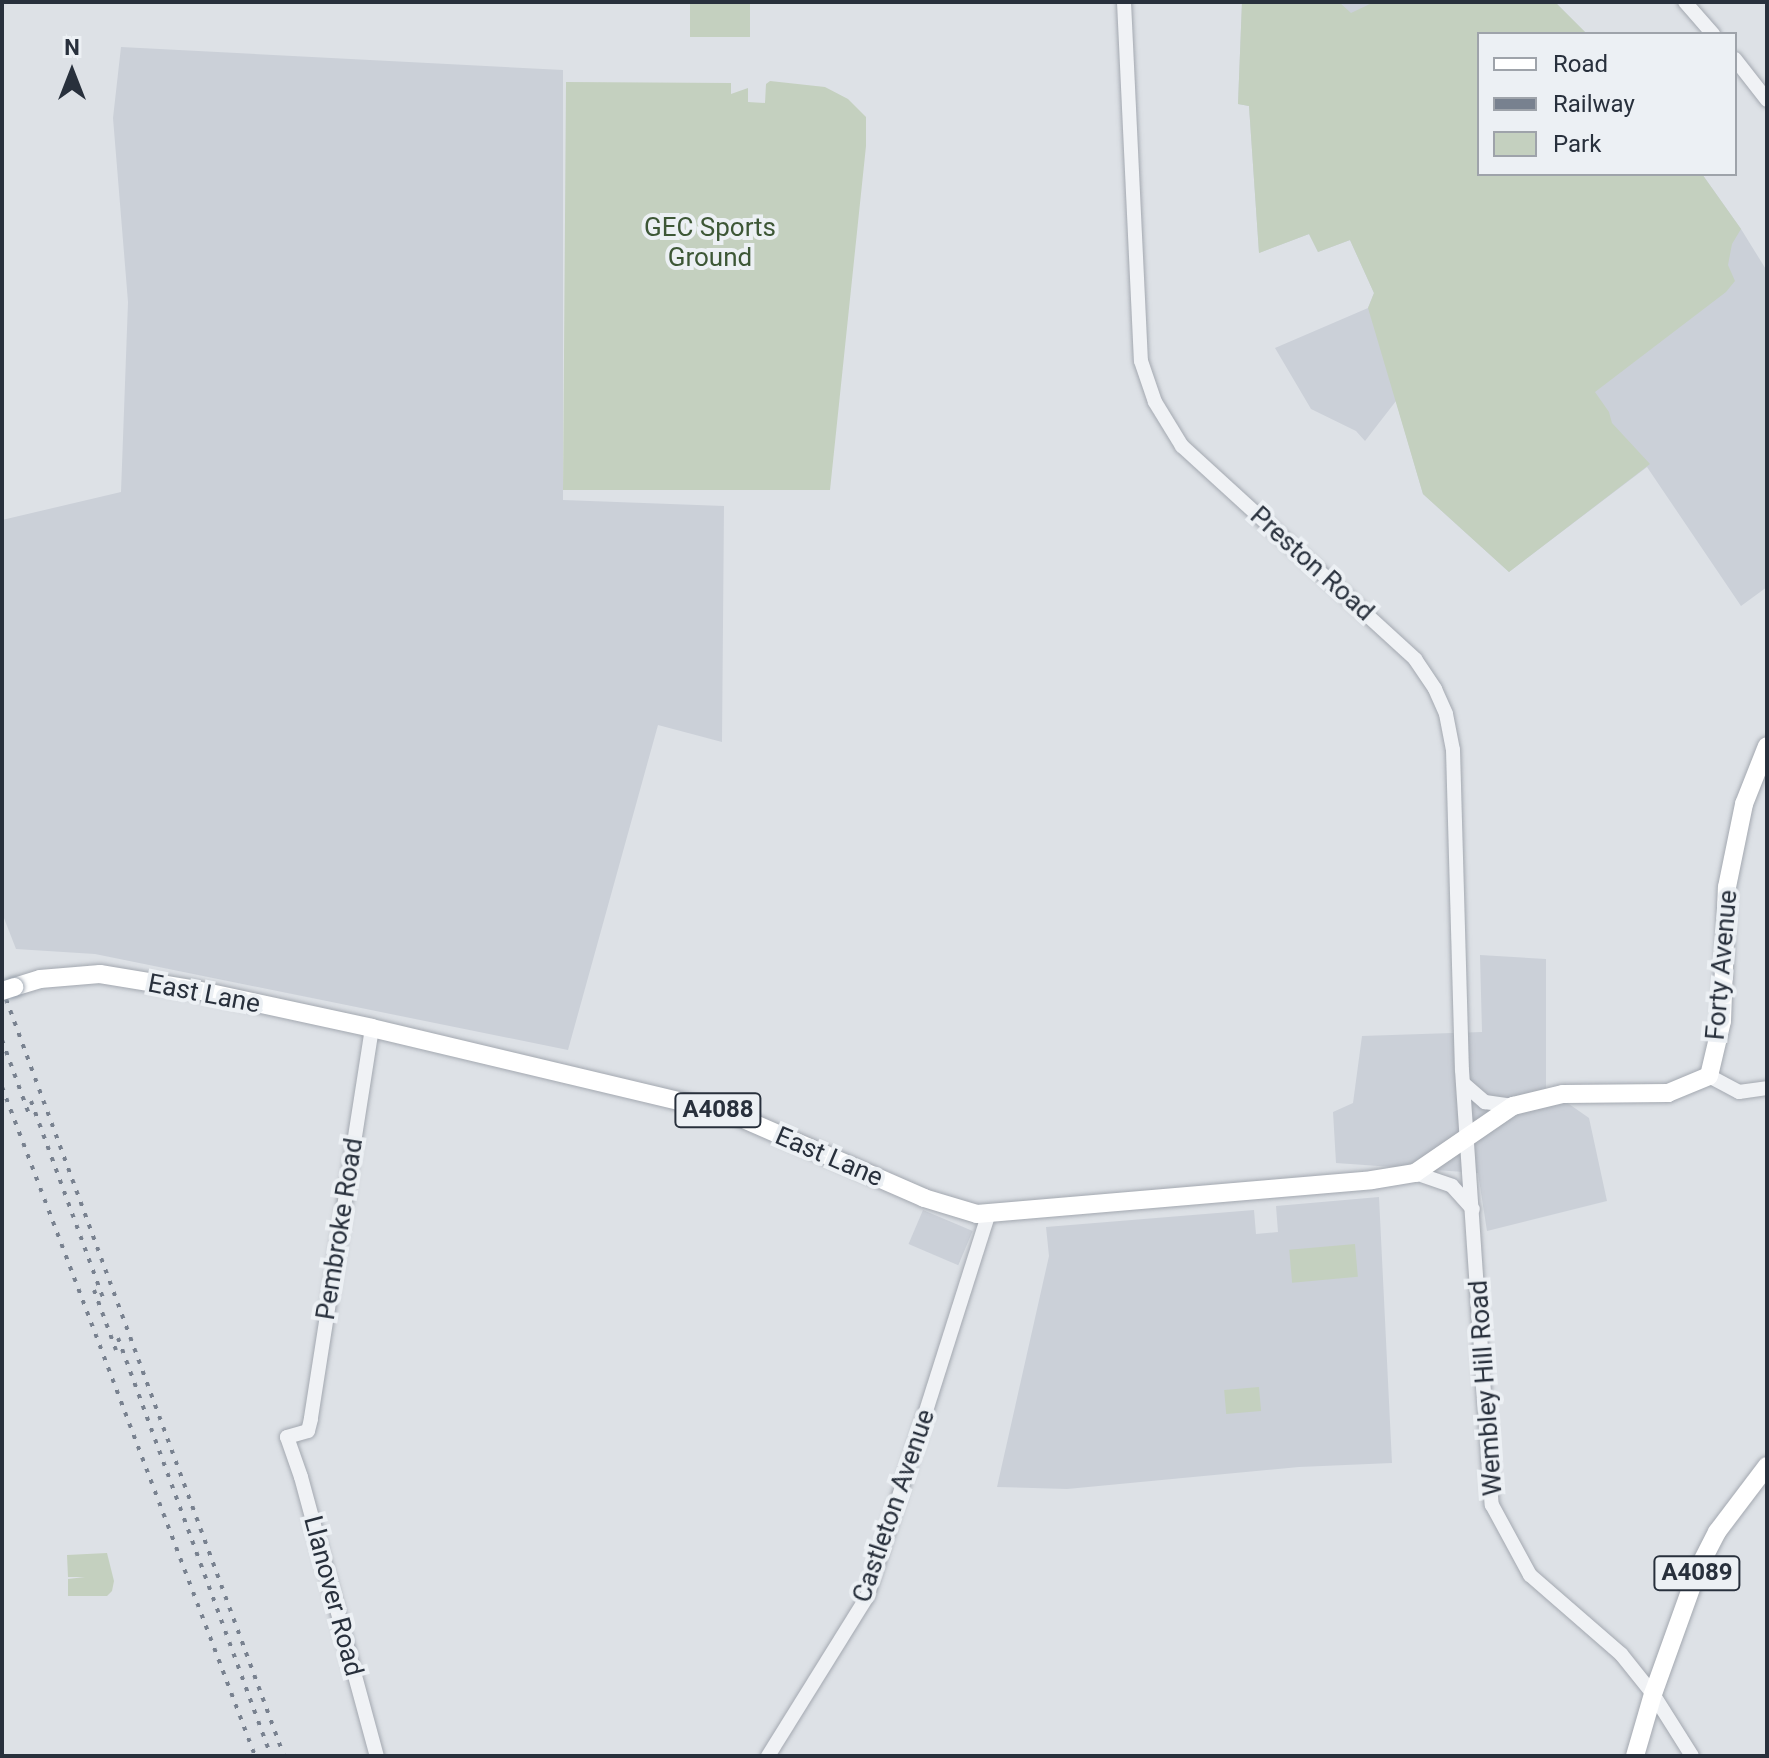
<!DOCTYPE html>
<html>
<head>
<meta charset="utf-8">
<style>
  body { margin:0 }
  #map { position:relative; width:1769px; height:1758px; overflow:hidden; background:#dde1e6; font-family:Roboto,sans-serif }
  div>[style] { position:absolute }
  .built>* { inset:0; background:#cbd0d8; transform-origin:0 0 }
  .green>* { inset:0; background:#c4d0bf; transform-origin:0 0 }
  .roads { filter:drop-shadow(0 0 2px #a3a8b0) drop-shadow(0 0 2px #a3a8b0) }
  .minor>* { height:14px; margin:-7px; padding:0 7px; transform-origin:7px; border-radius:7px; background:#f0f2f5 }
  .major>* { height:18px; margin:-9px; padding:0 9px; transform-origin:9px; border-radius:9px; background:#fff }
  .rail>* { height:4px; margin-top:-2px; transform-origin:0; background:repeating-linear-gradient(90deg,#78818f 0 4px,transparent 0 12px) }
  .bridges { filter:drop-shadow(0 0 2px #9da6b1) drop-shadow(0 0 2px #9da6b1) }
  .major-bridge>* { height:18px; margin:-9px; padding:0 9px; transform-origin:9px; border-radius:9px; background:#fff }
  span { translate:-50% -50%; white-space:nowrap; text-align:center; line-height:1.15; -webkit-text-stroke:8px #ecf0f4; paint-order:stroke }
  .shield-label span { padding:2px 6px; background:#ecf0f4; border:2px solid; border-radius:6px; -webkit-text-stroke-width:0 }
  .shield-label { font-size:24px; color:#28303c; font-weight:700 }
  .park-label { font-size:26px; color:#3d5736 }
  .street-label { font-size:26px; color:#28303c }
  .frame { position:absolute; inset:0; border:4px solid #28303c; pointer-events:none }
  .legend { position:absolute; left:1477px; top:32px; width:260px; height:144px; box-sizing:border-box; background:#ecf0f4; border:2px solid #9ea3aa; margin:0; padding:10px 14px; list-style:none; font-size:24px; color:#28303c }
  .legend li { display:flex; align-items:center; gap:16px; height:40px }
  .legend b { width:40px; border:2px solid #9ea3aa }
  .north { position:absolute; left:32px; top:32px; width:80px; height:80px; -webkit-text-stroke:6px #ecf0f4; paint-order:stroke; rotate:0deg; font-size:22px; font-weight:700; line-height:32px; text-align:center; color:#28303c }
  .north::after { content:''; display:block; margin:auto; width:28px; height:36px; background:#28303c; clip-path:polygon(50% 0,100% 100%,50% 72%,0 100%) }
</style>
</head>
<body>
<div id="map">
  <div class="built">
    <div style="clip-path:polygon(1242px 2px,1555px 2px,1587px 34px,1479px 34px,1479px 174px,1702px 174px,1741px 229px,1767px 271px,1767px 587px,1741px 606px,1647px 467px,1509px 572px,1423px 494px,1396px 401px,1365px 441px,1356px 431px,1311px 409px,1275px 348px,1368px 308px,1374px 293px,1350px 240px,1318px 252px,1309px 234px,1259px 253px,1249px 106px,1238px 104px)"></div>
    <div style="clip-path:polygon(121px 47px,563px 70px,563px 500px,724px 506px,722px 742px,658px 725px,568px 1050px,95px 954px,16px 949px,2px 913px,2px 520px,121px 492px,128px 302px,113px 118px)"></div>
    <div style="clip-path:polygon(1480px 955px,1546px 959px,1546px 1088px,1589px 1118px,1607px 1201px,1487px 1231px,1478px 1173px,1336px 1163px,1333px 1112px,1353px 1103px,1362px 1036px,1482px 1032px)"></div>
    <div style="clip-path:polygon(1379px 1197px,1392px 1463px,1299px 1467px,1067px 1489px,997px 1487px,1049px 1256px,1046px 1227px,1254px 1210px,1256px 1234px,1278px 1232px,1276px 1206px)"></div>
    <div style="left:923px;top:1210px;width:54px;height:37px;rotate:23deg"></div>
  </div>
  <div class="green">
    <div style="left:690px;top:2px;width:60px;height:35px"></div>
    <div style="clip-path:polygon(1242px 2px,1339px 2px,1351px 13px,1374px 2px,1555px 2px,1587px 34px,1479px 34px,1479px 174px,1702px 174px,1741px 229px,1732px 244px,1728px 265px,1735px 281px,1726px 292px,1595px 392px,1609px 412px,1612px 423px,1650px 464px,1509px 572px,1423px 494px,1368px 308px,1374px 293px,1350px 240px,1318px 252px,1309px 234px,1259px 253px,1249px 106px,1238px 104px)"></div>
    <div style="clip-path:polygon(770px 81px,825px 87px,848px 99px,866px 117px,866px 146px,830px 490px,563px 490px,566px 82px,731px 83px,731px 94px,748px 88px,748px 102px,765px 103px,766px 84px)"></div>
    <div style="left:1355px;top:1244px;width:33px;height:66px;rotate:85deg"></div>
    <div style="left:1259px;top:1387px;width:24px;height:35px;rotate:85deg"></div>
    <div style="clip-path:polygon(107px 1553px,114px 1581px,112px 1591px,107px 1596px,68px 1596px,68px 1579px,85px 1577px,68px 1577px,67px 1555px)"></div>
  </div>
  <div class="roads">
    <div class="minor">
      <div style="left:1124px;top:2px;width:359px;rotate:87.3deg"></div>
      <div style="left:1141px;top:361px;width:43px;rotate:71.1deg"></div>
      <div style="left:1155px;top:402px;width:52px;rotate:58.5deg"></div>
      <div style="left:1182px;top:446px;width:316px;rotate:42.4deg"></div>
      <div style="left:1415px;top:659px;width:36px;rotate:56deg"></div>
      <div style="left:1435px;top:689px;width:27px;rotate:66deg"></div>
      <div style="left:1446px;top:714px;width:37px;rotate:79deg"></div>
      <div style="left:1453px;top:750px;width:320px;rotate:88.4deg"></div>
      <div style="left:1462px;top:1070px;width:436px;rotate:86.1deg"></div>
      <div style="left:1492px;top:1505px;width:80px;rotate:61.5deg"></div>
      <div style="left:1530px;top:1575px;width:121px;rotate:41deg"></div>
      <div style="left:1621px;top:1654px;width:51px;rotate:51.3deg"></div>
      <div style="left:1653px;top:1694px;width:73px;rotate:57.8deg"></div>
      <div style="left:1685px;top:2px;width:43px;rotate:48.8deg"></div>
      <div style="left:1735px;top:59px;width:52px;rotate:52deg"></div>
      <div style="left:372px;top:1028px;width:396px;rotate:98.9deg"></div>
      <div style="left:311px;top:1419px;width:12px;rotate:104deg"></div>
      <div style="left:308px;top:1431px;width:22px;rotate:164deg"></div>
      <div style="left:287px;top:1437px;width:42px;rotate:70.7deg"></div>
      <div style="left:301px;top:1477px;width:289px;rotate:74.8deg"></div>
      <div style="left:1709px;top:1076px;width:34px;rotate:28deg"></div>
      <div style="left:1739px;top:1092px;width:28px;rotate:-8deg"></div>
      <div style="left:1464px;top:1084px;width:28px;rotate:41deg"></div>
      <div style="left:1485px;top:1102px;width:28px;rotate:8deg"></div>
      <div style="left:1415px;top:1173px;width:39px;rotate:19deg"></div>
      <div style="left:1452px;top:1186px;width:31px;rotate:48deg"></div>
      <div style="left:768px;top:1756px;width:187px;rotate:-58.1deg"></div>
      <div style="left:867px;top:1597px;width:401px;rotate:-72.4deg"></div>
    </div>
    <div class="major">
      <div style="left:14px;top:987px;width:27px;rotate:-17deg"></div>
      <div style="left:40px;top:979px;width:60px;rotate:-4.8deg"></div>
      <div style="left:100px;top:974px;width:93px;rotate:9.3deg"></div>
      <div style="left:192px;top:989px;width:184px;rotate:12.2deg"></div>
      <div style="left:372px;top:1028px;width:370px;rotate:13.4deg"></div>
      <div style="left:732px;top:1114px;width:210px;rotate:23.6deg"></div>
      <div style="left:924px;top:1198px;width:55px;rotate:16.8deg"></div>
      <div style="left:977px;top:1214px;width:396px;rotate:-4.9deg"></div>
      <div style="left:1372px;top:1180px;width:44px;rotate:-9.2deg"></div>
      <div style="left:1415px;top:1173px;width:119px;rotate:-34.4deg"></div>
      <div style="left:1513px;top:1106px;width:51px;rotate:-13.5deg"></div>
      <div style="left:1563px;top:1094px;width:105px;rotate:-0.5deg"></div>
      <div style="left:1668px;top:1093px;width:44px;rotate:-22.5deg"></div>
      <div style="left:1709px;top:1076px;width:57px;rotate:-76.7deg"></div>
      <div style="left:1722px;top:1021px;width:134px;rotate:-87.9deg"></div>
      <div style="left:1727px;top:887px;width:85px;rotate:-78.4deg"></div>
      <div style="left:1744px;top:804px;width:62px;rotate:-68.4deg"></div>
      <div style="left:1635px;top:1756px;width:65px;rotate:-73.8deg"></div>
      <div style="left:1653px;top:1694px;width:133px;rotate:-70.2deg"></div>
      <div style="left:1698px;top:1569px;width:42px;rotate:-62.8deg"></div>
      <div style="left:1717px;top:1532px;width:83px;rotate:-52.9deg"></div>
    </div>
  </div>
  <div class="rail">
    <div style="left:2px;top:988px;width:818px;rotate:69.84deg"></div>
    <div style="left:2px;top:1040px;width:79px;rotate:70deg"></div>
    <div style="left:2px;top:1087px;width:715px;rotate:69.28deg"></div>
    <div style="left:31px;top:1101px;width:212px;rotate:69.9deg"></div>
    <div style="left:94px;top:1290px;width:64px;rotate:69.9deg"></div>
    <div style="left:118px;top:1338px;width:445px;rotate:69.9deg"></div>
  </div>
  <div class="bridges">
    <div class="major-bridge">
      <div style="left:2px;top:991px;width:13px;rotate:-18deg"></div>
    </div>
  </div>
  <div class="shield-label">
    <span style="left:718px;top:1110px">A4088</span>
    <span style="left:1697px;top:1573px">A4089</span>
  </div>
  <div class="park-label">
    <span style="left:710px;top:243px">GEC Sports<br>Ground</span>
  </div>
  <div class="street-label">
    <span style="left:1312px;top:564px;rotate:42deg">Preston Road</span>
    <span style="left:1722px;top:965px;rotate:-85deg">Forty Avenue</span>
    <span style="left:204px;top:994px;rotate:11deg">East Lane</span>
    <span style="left:829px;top:1157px;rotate:23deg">East Lane</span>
    <span style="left:340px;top:1229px;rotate:-81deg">Pembroke Road</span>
    <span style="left:1486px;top:1388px;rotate:-94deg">Wembley Hill Road</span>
    <span style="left:894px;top:1506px;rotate:-71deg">Castleton Avenue</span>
    <span style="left:333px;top:1596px;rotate:75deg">Llanover Road</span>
  </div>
  <div class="frame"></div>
  <ul class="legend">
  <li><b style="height:10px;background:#fff"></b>Road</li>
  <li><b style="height:10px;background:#78818f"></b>Railway</li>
  <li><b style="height:22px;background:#c4d0bf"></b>Park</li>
  </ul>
  <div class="north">N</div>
</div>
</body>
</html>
